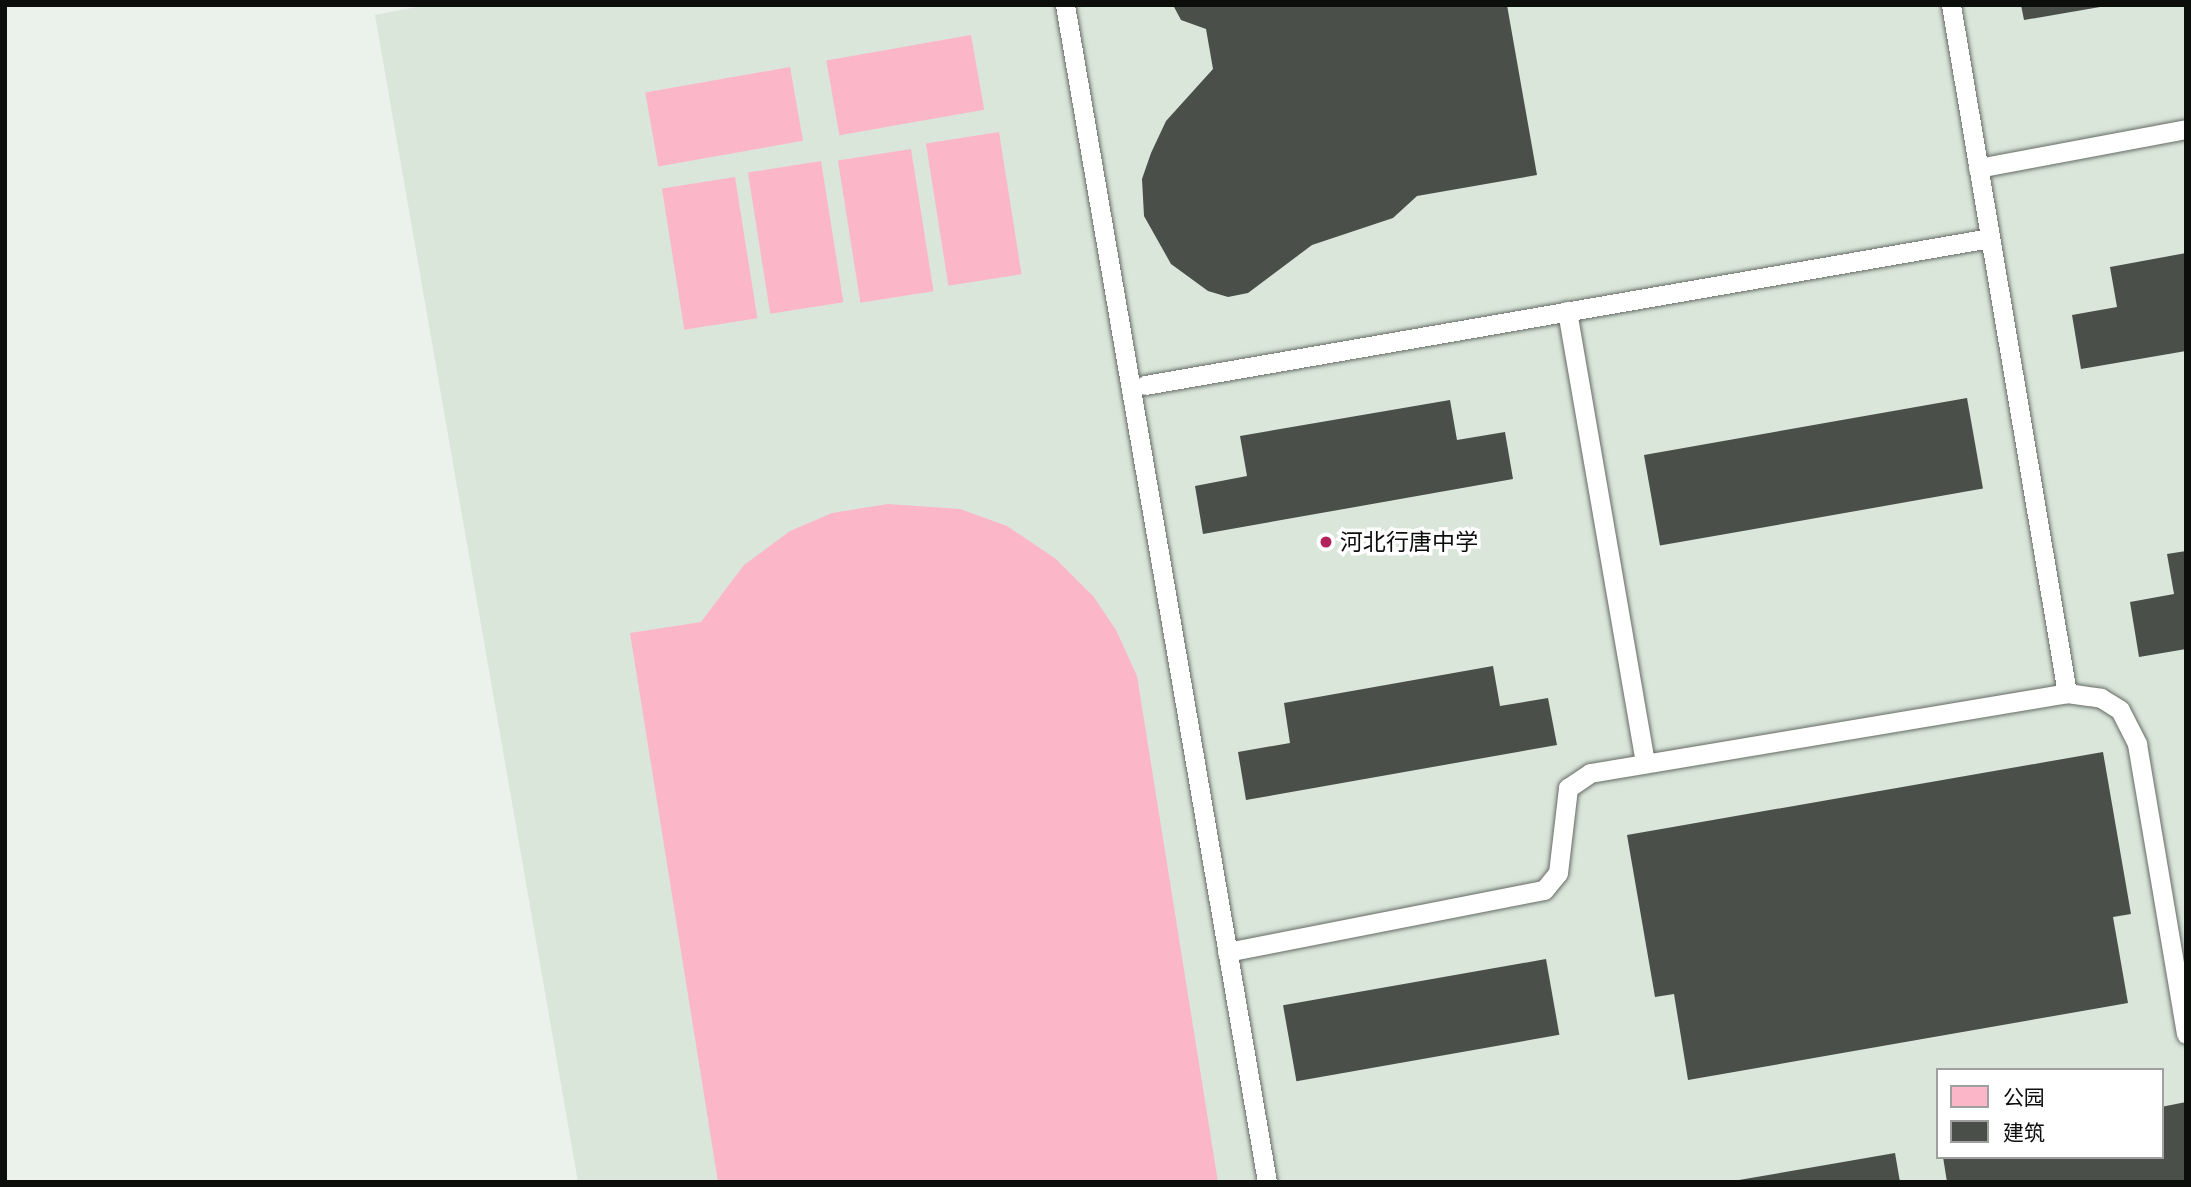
<!DOCTYPE html>
<html>
<head>
<meta charset="utf-8">
<style>
  body { margin:0 }
  #map { position:relative; width:2191px; height:1187px; overflow:hidden; background:#ebf1eb; font-family:"Archivo Narrow","Noto Sans SC",sans-serif }
  div>[style] { position:absolute }
  .built>* { inset:0; background:#dae6da }
  .green>* { inset:0; background:#fbb7c7; transform-origin:0 0 }
  .building>* { inset:0; background:#4a4f49; transform-origin:0 0 }
  .roads { filter:drop-shadow(0 0 2px #656b65) drop-shadow(0 0 2px #656b65) }
  .service>* { height:19px; margin:-9.5px; padding:0 9.5px; transform-origin:9.5px; border-radius:9.5px; background:#fff }
  .dots>* { width:19px; height:19px; translate:-50% -50%; box-sizing:border-box; border:4px solid #fff; border-radius:50% }
  span { translate:-50% -50%; white-space:nowrap; text-align:center; line-height:1.15; -webkit-text-stroke:7px #fff; paint-order:stroke }
  .poi-label { font-size:23px; color:#0c0e0c }
  .left { translate:0 -50%; text-align:left }
  .frame { position:absolute; inset:0; border:7px solid #0c0e0c; pointer-events:none }
  .legend { position:absolute; left:1936px; top:1068px; width:228px; height:91px; box-sizing:border-box; background:#fff; border:2px solid #9e9f9e; margin:0; padding:9px 12px; list-style:none; font-size:21px; color:#0c0e0c }
  .legend li { display:flex; align-items:center; gap:14px; height:35px }
  .legend b { width:35px; border:2px solid #9e9f9e }
</style>
</head>
<body>
<div id="map">
  <div class="built">
    <div style="clip-path:polygon(evenodd,427px 5px,2186px 5px,2186px 1182px,578px 1182px,375px 15px,427px 5px,1937px 1070px,2161px 1070px,2161px 1157px,1937px 1157px,1937px 1070px)"></div>
  </div>
  <div class="green">
    <div style="left:971px;top:35px;width:76px;height:147px;rotate:80deg"></div>
    <div style="left:790px;top:67px;width:75px;height:147px;rotate:80deg"></div>
    <div style="left:999px;top:132px;width:144px;height:74px;rotate:81deg"></div>
    <div style="left:911px;top:149px;width:144px;height:74px;rotate:81deg"></div>
    <div style="left:821px;top:161px;width:143px;height:74px;rotate:81deg"></div>
    <div style="left:735px;top:177px;width:143px;height:74px;rotate:81deg"></div>
    <div style="clip-path:polygon(888px 504px,960px 509px,1007px 526px,1056px 559px,1093px 596px,1116px 630px,1137px 676px,1218px 1182px,718px 1182px,630px 633px,701px 622px,744px 565px,790px 531px,832px 513px)"></div>
  </div>
  <div class="building">
    <div style="clip-path:polygon(1173px 5px,1507px 5px,1537px 175px,1417px 196px,1393px 218px,1312px 245px,1248px 293px,1228px 297px,1208px 291px,1171px 264px,1144px 216px,1142px 179px,1151px 153px,1166px 121px,1213px 69px,1206px 29px,1181px 20px)"></div>
    <div style="clip-path:polygon(2021px 5px,2100px 5px,2100px 7px,2024px 20px)"></div>
    <div style="clip-path:polygon(2186px 253px,2186px 351px,2081px 369px,2072px 315px,2117px 307px,2110px 267px)"></div>
    <div style="left:1967px;top:398px;width:92px;height:328px;rotate:80deg"></div>
    <div style="clip-path:polygon(1450px 400px,1457px 440px,1505px 432px,1513px 479px,1203px 534px,1195px 486px,1247px 476px,1240px 436px)"></div>
    <div style="clip-path:polygon(2186px 551px,2186px 649px,2139px 657px,2130px 602px,2174px 594px,2167px 554px)"></div>
    <div style="clip-path:polygon(1493px 666px,1500px 706px,1548px 698px,1557px 745px,1246px 800px,1238px 752px,1290px 743px,1284px 703px)"></div>
    <div style="clip-path:polygon(2103px 752px,2131px 914px,2113px 917px,2128px 1003px,1688px 1080px,1674px 994px,1655px 997px,1627px 835px)"></div>
    <div style="left:1546px;top:959px;width:77px;height:267px;rotate:80deg"></div>
    <div style="clip-path:polygon(2186px 1102px,2186px 1182px,1947px 1182px,1943px 1157px,2161px 1157px,2161px 1107px)"></div>
    <div style="clip-path:polygon(1895px 1153px,1900px 1182px,1739px 1182px,1739px 1180px)"></div>
  </div>
  <div class="roads">
    <div class="service">
      <div style="left:1065px;top:5px;width:1194px;rotate:80.26deg"></div>
      <div style="left:1951px;top:5px;width:698px;rotate:80.43deg"></div>
      <div style="left:1978px;top:168px;width:212px;rotate:-10.6deg"></div>
      <div style="left:1567px;top:311px;width:459px;rotate:80.2deg"></div>
      <div style="left:1145px;top:385px;width:858px;rotate:-9.87deg"></div>
      <div style="left:1227px;top:952px;width:323px;rotate:-11.1deg"></div>
      <div style="left:1544px;top:890px;width:22px;rotate:-51deg"></div>
      <div style="left:1558px;top:873px;width:86px;rotate:-83.3deg"></div>
      <div style="left:1568px;top:788px;width:27px;rotate:-34deg"></div>
      <div style="left:1590px;top:773px;width:484px;rotate:-9.5deg"></div>
      <div style="left:2067px;top:693px;width:34px;rotate:8deg"></div>
      <div style="left:2101px;top:698px;width:22px;rotate:32deg"></div>
      <div style="left:2120px;top:710px;width:38px;rotate:63deg"></div>
      <div style="left:2137px;top:744px;width:294px;rotate:80.4deg"></div>
    </div>
  </div>
  <div class="dots">
    <div style="left:1326px;top:542px;background:#b1235a"></div>
  </div>
  <div class="poi-label">
    <span class="left" style="left:1340px;top:542px">河北行唐中学</span>
  </div>
  <div class="frame"></div>
  <ul class="legend">
  <li><b style="height:19px;background:#fbb7c7"></b>公园</li>
  <li><b style="height:19px;background:#4a4f49"></b>建筑</li>
  </ul>
</div>
</body>
</html>
